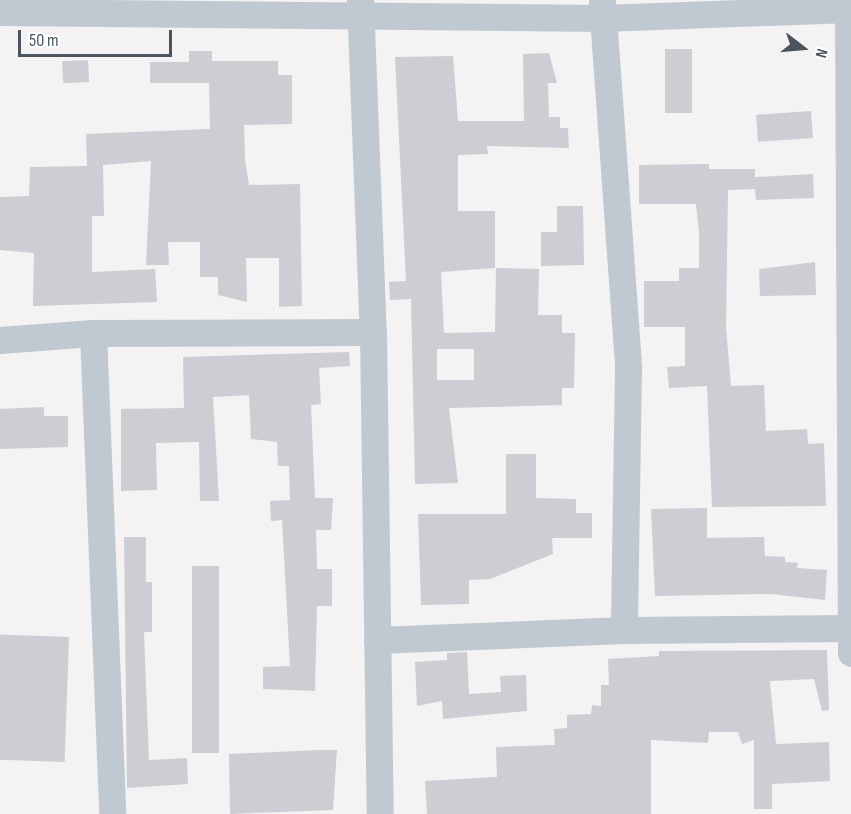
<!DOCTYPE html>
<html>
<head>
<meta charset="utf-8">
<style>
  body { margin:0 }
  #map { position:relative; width:851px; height:814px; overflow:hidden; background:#f4f2f2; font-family:"Sofia Sans Condensed",sans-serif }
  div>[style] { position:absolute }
  .building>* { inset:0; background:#ccced4; transform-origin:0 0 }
  .minor>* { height:27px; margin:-13.5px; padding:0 13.5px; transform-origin:13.5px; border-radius:13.5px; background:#c0c9d1 }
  span { translate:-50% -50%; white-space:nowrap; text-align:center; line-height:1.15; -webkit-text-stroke:4.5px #fff; paint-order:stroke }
  .north { position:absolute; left:773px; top:18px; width:60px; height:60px; -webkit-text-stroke:4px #fff; paint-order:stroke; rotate:106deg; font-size:16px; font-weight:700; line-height:24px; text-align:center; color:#4a5560 }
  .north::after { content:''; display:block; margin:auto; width:21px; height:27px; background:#4a5560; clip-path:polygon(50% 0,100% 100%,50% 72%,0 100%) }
  .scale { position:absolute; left:18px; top:30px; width:154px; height:27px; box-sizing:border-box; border:3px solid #4a5560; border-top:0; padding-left:8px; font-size:18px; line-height:21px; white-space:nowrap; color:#4a5560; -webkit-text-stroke:4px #fff; paint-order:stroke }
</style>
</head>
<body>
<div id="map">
  <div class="building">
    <div style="left:665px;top:49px;width:27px;height:64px"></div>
    <div style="clip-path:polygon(189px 51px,212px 51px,212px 61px,278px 61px,278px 75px,292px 75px,292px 124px,244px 125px,245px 160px,249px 185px,300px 184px,302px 306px,279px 307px,279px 258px,246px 258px,247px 302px,218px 295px,218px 277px,200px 277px,200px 242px,168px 242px,169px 265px,146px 265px,151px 161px,103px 165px,104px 216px,92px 216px,92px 272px,155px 269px,157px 302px,33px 306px,34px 253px,0 250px,0 197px,29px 196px,30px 167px,87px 166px,86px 134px,210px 129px,209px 83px,150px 83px,150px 62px,189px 62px)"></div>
    <div style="clip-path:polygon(evenodd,549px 53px,557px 83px,548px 83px,549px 117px,560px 117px,560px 128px,568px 128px,569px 148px,487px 146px,488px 154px,458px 155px,458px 211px,495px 211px,495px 268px,441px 272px,444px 333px,495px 332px,496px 268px,539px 269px,538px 315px,562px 315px,562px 333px,575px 333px,574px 388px,562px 388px,562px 405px,449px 408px,458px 483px,415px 484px,411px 299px,390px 300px,389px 282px,406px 281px,395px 57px,453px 56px,458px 121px,524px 121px,523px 54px,549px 53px,437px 349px,474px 349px,474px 380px,437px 380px,437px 349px)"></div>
    <div style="left:88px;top:60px;width:22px;height:26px;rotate:87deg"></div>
    <div style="left:811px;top:111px;width:27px;height:55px;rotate:86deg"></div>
    <div style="clip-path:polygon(709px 164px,709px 169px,755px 169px,755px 177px,813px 174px,814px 198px,756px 200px,755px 189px,728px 190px,726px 327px,731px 386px,764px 385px,766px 431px,807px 429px,808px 444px,824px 443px,826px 506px,712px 507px,707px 386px,669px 388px,667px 367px,685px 366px,685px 327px,644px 327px,644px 281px,679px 281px,679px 268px,699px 268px,699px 233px,696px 204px,639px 204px,639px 165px)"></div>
    <div style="clip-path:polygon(557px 206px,583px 206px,584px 265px,541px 266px,541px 232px,557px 232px)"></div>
    <div style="clip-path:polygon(815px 262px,816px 295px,760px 296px,759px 269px)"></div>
    <div style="clip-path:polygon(349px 352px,350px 366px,319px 368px,321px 404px,311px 405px,315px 498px,333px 498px,331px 530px,316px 530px,317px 569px,332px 569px,332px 606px,317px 606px,315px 691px,263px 689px,263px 667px,290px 666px,282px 520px,271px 521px,270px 501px,290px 500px,289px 466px,278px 466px,277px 442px,251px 439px,249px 395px,213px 397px,219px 501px,200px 501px,199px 442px,156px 443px,157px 490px,121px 491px,121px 409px,184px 408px,183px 357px)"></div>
    <div style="clip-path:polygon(44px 407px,44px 416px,68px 416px,68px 447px,0 449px,0 409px)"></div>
    <div style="clip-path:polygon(506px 454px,536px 454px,536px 498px,576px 499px,576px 513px,592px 513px,592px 538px,552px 538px,553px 554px,490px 579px,469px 580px,469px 604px,421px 605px,418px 514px,506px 514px)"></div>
    <div style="clip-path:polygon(707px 508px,707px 538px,764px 537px,765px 556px,785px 557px,785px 562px,798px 563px,797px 568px,827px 570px,825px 600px,771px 594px,655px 596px,651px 509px)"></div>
    <div style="clip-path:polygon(124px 537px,146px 537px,146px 582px,152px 582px,152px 632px,144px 632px,149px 760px,187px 758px,188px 784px,127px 788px)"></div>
    <div style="left:192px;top:566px;width:27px;height:187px"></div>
    <div style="left:69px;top:637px;width:125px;height:69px;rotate:92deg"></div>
    <div style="clip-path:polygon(827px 650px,829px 710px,822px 711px,814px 679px,770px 681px,776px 744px,829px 742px,830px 781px,772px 784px,772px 809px,754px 809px,754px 740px,742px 744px,738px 732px,709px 732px,708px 743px,651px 740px,651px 814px,427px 814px,425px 781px,497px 777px,496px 747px,555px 745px,554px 729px,567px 728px,567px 715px,591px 714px,592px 705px,601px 706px,601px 685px,609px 685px,608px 659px,659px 656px,659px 651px)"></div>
    <div style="clip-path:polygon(467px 652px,469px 694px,501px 692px,500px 676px,526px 675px,527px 711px,443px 719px,442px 701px,417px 706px,415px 662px,447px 660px,447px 653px)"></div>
    <div style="clip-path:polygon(318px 750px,337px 750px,333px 810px,230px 814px,229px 754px)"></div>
  </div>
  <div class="minor">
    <div style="left:360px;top:0;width:332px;rotate:87.8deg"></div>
    <div style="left:373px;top:332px;width:482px;rotate:89.2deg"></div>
    <div style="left:602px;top:2px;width:367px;rotate:85.9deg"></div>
    <div style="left:628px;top:368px;width:262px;rotate:90.9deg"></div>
    <div style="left:848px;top:9px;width:644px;rotate:89.73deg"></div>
    <div style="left:0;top:12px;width:603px;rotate:0.57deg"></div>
    <div style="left:603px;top:18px;width:248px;rotate:-2.1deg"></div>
    <div style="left:93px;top:333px;width:481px;rotate:87.7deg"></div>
    <div style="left:0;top:340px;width:93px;rotate:-4.3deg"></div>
    <div style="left:93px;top:333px;width:280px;rotate:-0.2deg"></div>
    <div style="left:377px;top:640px;width:247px;rotate:-2.3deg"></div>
    <div style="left:624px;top:630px;width:226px;rotate:-0.5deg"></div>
  </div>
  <div class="north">N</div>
  <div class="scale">50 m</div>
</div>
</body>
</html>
